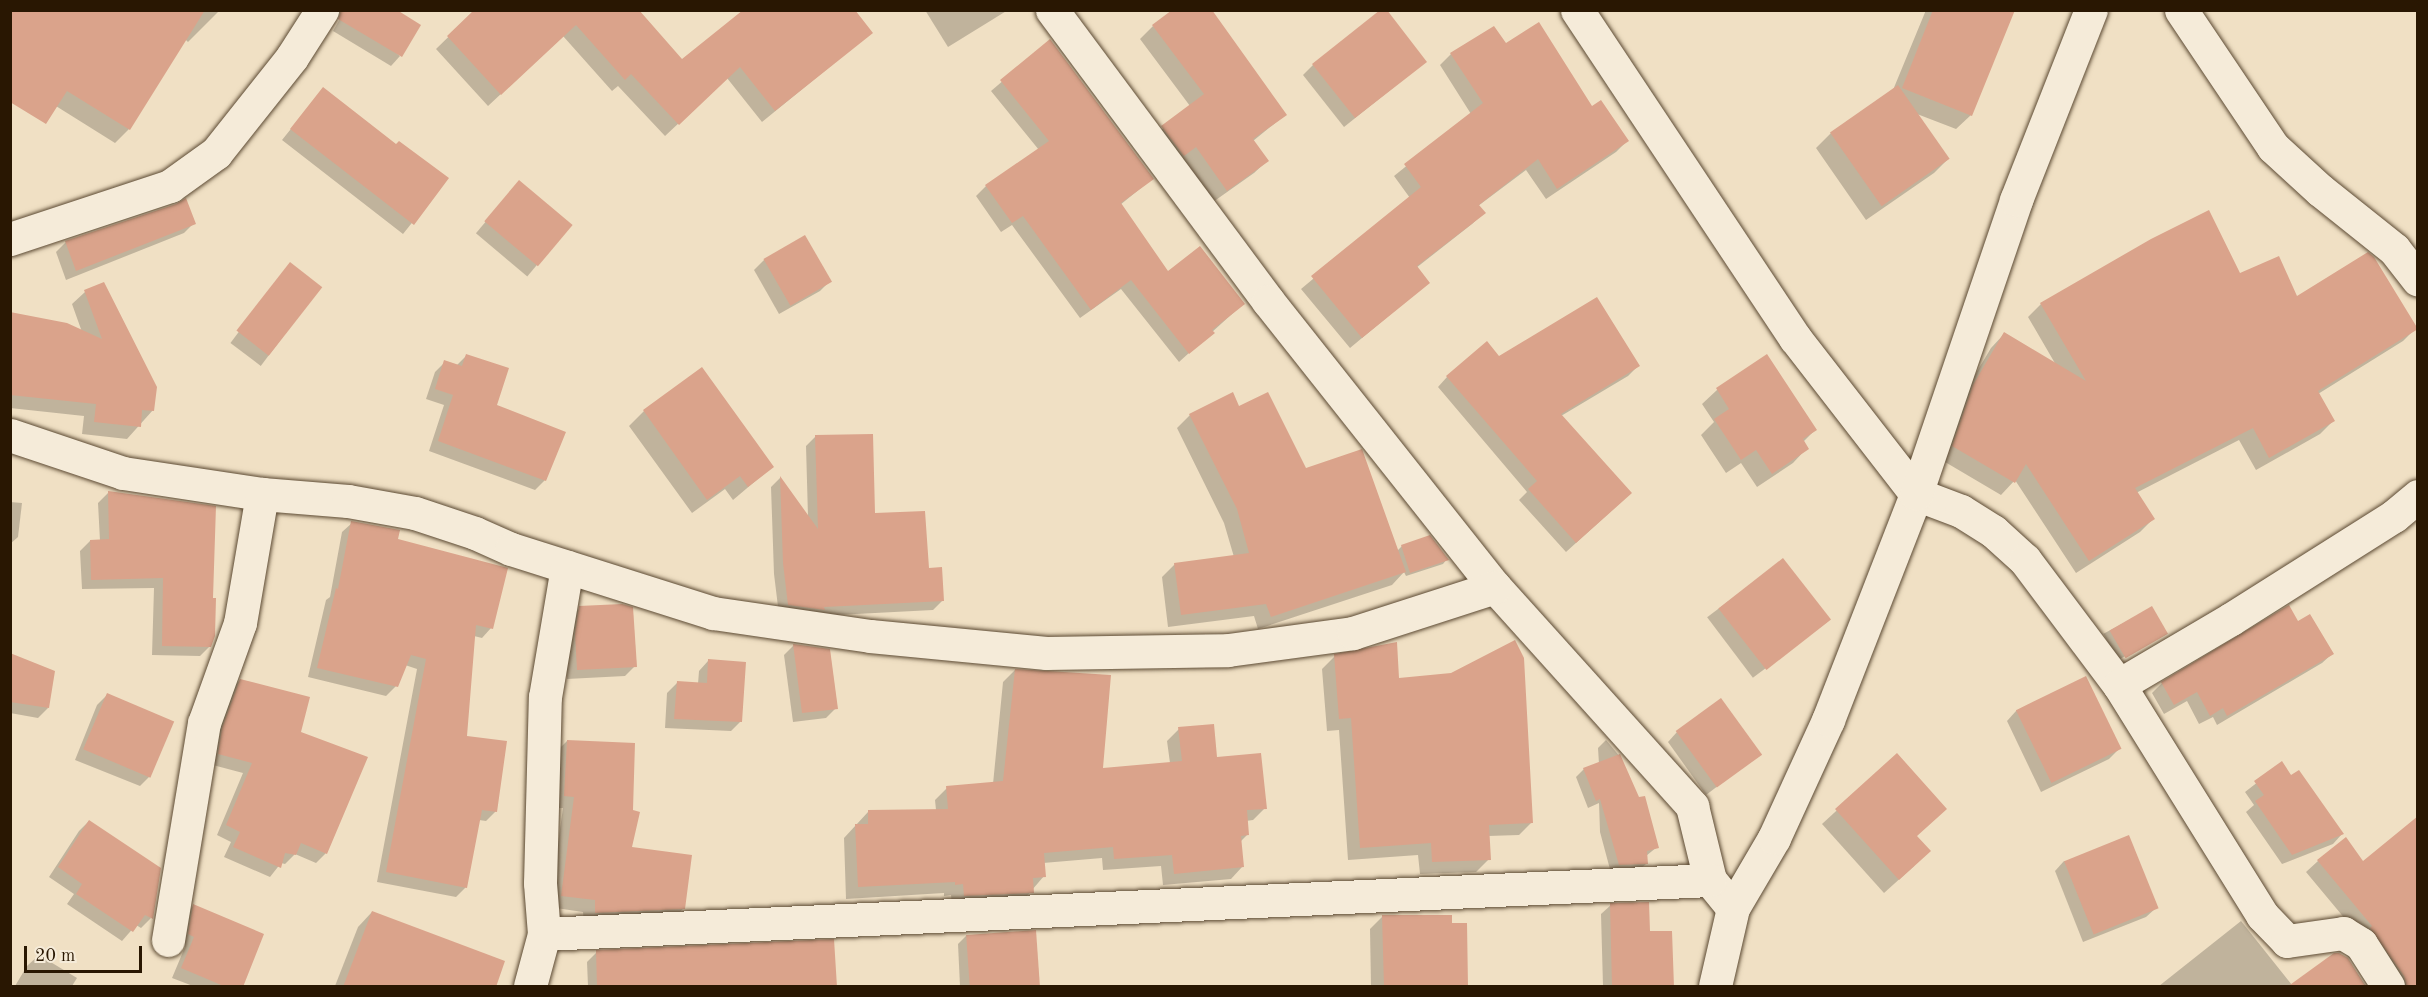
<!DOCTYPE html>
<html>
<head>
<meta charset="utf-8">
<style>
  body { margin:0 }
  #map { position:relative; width:2428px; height:997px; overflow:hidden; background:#f0e0c4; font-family:"Old Standard TT",serif }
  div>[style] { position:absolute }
  .shadow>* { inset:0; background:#0003; transform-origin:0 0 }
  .building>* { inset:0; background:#daa38b; transform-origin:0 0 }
  .roads { filter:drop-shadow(0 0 2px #5b4932) drop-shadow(0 0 2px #5b4932) }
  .minor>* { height:33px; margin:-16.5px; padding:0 16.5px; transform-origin:16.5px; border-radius:16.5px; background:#f5ebd9 }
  span { translate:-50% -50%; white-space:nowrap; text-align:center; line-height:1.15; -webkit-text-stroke:6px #f5ebd9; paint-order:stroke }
  .frame { position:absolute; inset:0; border:12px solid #291702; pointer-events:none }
  .scale { position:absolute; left:24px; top:946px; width:118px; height:27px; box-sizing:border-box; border:3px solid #291702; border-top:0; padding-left:8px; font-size:18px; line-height:21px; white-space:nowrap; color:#291702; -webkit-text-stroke:4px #f5ebd9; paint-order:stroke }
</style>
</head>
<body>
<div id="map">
  <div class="shadow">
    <div style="clip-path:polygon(10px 10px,220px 10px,188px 42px,185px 39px,129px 129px,115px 143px,16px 81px)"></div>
    <div style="clip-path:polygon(345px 10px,400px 56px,391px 66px,333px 31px)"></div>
    <div style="clip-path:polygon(476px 10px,637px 10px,682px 61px,871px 33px,762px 122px,727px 78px,665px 136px,618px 86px,612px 91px,563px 36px,488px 106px,436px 49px)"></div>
    <div style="clip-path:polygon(925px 10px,1008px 10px,948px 47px)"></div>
    <div style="clip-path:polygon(1926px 10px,2013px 10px,1971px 115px,1956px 129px,1917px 114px,1948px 159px,1934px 173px,1866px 220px,1816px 148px,1831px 133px,1893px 90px)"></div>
    <div style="clip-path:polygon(1153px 26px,1285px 115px,1253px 141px,1267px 161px,1254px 173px,1213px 202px,1149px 140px,1190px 106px,1140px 39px)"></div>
    <div style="clip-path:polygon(1050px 41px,1152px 179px,1120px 205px,1168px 273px,1243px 304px,1179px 362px,1121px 289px,1080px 318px,1012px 225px,1001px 232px,976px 196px,986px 186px,1039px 150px,991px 91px)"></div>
    <div style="clip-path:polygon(1505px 45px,1627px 141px,1616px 152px,1546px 199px,1526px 170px,1478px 206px,1484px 213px,1472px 224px,1416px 268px,1428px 283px,1350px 348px,1301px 289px,1410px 198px,1394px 176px,1471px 114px,1440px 65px,1451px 54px)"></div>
    <div style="clip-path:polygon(1425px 62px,1344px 127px,1303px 75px,1313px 65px)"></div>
    <div style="clip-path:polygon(323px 89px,396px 146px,447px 179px,403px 234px,282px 140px)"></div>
    <div style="left:519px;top:182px;width:67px;height:67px;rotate:40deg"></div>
    <div style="clip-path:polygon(194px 223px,184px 233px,66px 280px,56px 252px,66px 242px)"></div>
    <div style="clip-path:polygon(805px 237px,830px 281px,820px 291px,779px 314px,754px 270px,764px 260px)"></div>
    <div style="left:290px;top:264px;width:38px;height:99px;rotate:37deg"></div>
    <div style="clip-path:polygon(2239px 275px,2296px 298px,2416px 328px,2403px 341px,2318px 394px,2333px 421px,2320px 434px,2256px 470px,2239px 440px,2136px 493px,2153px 519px,2140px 532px,2076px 573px,2015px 480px,2001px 495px,1940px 459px,1960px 400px,1991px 348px,2004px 334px,2056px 365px,2028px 317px,2041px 304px)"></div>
    <div style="clip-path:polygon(103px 284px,153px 410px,127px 439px,82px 434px,84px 416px,10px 408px,10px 314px,82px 332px,72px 304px,85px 292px)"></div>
    <div style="clip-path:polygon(466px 356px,495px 406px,545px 480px,535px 490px,429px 451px,444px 405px,426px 399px,435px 372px,445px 362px,456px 366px)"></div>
    <div style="clip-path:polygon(1767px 356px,1815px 430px,1803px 442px,1807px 448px,1793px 463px,1757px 487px,1741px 463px,1726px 473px,1701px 435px,1714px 422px,1702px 404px,1717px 390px)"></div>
    <div style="clip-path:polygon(1499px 358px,1638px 366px,1628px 376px,1561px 416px,1620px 503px,1566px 552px,1519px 500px,1527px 492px,1438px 387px,1447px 377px)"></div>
    <div style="clip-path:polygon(702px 369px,772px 467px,733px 500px,725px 489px,692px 513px,629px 426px,644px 411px)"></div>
    <div style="clip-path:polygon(1239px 408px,1397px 551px,1402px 546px,1447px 559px,1443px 564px,1406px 576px,1404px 572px,1392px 585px,1258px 629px,1254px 616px,1168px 627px,1162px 577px,1175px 564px,1234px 557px,1224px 523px,1177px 428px,1190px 415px)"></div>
    <div style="clip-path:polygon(816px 436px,873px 515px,927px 570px,943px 600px,933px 610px,817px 616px,779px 615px,774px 574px,771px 487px,780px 478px,808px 517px,806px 446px)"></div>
    <div style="clip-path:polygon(108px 493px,210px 646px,200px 656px,152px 655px,154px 588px,82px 589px,80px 551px,90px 541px,100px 541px,98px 503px)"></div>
    <div style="clip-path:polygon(10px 502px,22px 503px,18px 537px,10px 544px)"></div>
    <div style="clip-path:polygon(352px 523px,397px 541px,491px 628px,482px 638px,474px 636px,466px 738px,496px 811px,486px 821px,479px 820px,466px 887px,456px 897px,377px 882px,417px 669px,405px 665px,396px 686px,386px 696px,308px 677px,326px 600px,330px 597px,342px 532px)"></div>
    <div style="left:1783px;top:560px;width:76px;height:95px;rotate:53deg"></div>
    <div style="clip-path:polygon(580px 608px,635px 666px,625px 676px,567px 679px,565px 645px,570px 618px)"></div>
    <div style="left:2152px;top:608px;width:30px;height:55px;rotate:62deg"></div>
    <div style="clip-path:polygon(2298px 623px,2332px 654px,2322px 663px,2217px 725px,2213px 717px,2199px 724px,2187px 701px,2164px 714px,2152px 693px,2162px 683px)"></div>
    <div style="clip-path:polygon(794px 645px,836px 708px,826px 718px,793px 722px,784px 655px)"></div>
    <div style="clip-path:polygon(10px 654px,48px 708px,38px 718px,10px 713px)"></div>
    <div style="clip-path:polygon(1335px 656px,1398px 679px,1532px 822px,1519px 835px,1488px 836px,1489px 859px,1476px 872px,1420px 874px,1418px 855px,1348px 860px,1339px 730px,1327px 731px,1322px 669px)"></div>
    <div style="clip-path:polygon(708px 661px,741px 721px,731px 731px,665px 728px,667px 693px,677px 683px,698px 684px,699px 671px)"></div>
    <div style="clip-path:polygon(1015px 670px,1101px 769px,1170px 763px,1167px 741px,1179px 729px,1216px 759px,1265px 808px,1253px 820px,1246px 821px,1247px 835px,1240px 842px,1242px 867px,1231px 879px,1163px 885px,1161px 866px,1103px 870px,1102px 858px,1043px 863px,1044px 876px,1020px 904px,952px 907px,951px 895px,944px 896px,944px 893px,846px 899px,844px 838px,868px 812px,936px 810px,935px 800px,947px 788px,993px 784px,1003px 682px)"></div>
    <div style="clip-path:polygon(2085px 678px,2119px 749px,2109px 759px,2041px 792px,2007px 721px,2016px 711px)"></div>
    <div style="clip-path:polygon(240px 680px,326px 853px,316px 863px,295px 854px,285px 864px,281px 863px,270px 877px,224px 857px,231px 842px,217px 835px,243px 773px,209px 764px,230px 690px)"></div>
    <div style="clip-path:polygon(107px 695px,150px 776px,140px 786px,75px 760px,97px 705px)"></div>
    <div style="clip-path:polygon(1677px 732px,1760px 754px,1706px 795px,1668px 742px)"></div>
    <div style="clip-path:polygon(1606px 740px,1621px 758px,1657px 847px,1646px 856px,1646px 864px,1638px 871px,1611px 873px,1600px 832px,1599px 803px,1588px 808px,1576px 777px,1584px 769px,1599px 764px,1598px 748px)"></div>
    <div style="clip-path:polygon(567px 741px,630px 848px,684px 908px,671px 920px,584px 924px,583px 912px,549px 907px,563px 808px,552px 808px,555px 753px)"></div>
    <div style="clip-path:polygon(1897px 755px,1915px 837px,1914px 866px,1884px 893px,1822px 824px)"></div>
    <div style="clip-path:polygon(2281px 764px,2342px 834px,2333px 844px,2282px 864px,2246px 812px,2254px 805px,2245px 792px)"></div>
    <div style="clip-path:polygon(89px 821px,151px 918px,141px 928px,136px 925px,122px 941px,67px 904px,74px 894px,49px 877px,79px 831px)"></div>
    <div style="clip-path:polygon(2064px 861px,2156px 908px,2146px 917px,2083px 942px,2055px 871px)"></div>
    <div style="clip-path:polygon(2318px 861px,2363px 863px,2418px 986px,2391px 986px,2361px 938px,2306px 872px)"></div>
    <div style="clip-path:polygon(1611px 905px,1649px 932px,1672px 986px,1603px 986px,1601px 914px)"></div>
    <div style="clip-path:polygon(193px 906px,241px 986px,193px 986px,172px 978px,185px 947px,179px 944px,183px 916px)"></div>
    <div style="clip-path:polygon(372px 912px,467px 986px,335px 986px,358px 927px)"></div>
    <div style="clip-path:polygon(1383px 916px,1451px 924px,1467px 986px,1371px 986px,1370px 929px)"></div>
    <div style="clip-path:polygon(2241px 921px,2292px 985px,2347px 959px,2366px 986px,2159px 986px)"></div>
    <div style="clip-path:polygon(967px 935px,1039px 986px,960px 986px,958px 944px)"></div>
    <div style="clip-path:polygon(597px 952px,835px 986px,588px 986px,587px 962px)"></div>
    <div style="clip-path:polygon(39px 955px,77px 978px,72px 986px,15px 986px,27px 966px)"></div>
  </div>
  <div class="building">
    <div style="clip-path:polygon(10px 10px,205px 10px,130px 130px,67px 91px,46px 124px,10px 102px)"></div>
    <div style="clip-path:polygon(341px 10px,397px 10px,421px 25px,402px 57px,338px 19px)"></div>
    <div style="clip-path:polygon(474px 10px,639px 10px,682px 59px,743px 10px,855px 10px,873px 33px,775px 111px,740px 67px,679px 125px,631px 74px,625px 80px,576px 25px,501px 95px,447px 36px)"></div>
    <div style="clip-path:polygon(1172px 10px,1212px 10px,1287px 115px,1253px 139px,1269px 161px,1227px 191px,1196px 147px,1184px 156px,1161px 126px,1204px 94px,1152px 25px)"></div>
    <div style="clip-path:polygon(1380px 10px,1387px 10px,1427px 62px,1355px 118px,1312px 64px)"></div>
    <div style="clip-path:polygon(1933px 10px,2015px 10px,1972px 116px,1902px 88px)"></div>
    <div style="clip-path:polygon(1539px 22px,1592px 106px,1601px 100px,1629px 141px,1557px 189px,1538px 159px,1479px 205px,1486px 213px,1417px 266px,1430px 283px,1362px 338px,1311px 276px,1421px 187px,1404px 164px,1483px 103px,1450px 53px,1494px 26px,1506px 43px)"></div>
    <div style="clip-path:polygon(1050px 39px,1154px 179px,1121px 203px,1168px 271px,1200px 246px,1245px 304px,1212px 330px,1215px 333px,1189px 354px,1131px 280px,1091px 310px,1023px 216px,1012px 223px,985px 185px,1049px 141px,1000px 80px)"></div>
    <div style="left:1898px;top:85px;width:90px;height:83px;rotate:55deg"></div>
    <div style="clip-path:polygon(323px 87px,396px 144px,399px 141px,449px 178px,414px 225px,290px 129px)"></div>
    <div style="left:519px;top:180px;width:70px;height:54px;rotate:40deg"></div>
    <div style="clip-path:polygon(186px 198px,196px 224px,76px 271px,65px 241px,176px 204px)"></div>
    <div style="clip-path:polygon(2209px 210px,2240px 273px,2279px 256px,2297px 296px,2368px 252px,2374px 257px,2418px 329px,2318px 391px,2335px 421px,2269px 458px,2253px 428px,2135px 488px,2155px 519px,2089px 561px,2026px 464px,2015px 483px,1952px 446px,1973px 385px,2004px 332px,2086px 381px,2040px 303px,2151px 239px)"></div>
    <div style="left:805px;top:235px;width:54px;height:48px;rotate:60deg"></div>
    <div style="left:290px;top:262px;width:41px;height:87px;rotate:38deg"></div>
    <div style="clip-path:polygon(104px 282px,157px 387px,154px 411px,142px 410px,141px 427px,94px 422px,96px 404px,10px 395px,10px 312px,67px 323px,102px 339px,84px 290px)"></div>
    <div style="clip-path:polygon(1597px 297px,1640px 366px,1561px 414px,1632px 493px,1576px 543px,1528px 489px,1537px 481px,1446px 376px,1487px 341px,1499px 356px)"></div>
    <div style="clip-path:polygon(466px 354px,509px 368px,497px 405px,566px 432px,546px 481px,438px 441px,453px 395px,435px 389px,444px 360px,462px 366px)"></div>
    <div style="clip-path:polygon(1767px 354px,1817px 430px,1803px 439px,1809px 449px,1772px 474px,1756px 450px,1741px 460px,1714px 419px,1729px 409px,1716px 388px)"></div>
    <div style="clip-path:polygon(702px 367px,774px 467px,748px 487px,740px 476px,707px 500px,643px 410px)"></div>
    <div style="clip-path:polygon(1233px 392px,1239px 406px,1268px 392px,1306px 468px,1362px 449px,1406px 572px,1271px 617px,1266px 604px,1181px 615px,1174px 563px,1249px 553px,1237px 509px,1189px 414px)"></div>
    <div style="clip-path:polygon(873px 434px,875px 513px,925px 511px,929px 568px,942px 567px,944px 601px,824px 607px,825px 610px,788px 605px,783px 563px,780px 476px,818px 529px,815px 435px)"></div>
    <div style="clip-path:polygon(108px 491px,216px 506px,213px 598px,216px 598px,215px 636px,211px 647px,162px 646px,163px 578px,91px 580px,90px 540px,109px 539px)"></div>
    <div style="clip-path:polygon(351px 521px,400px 530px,398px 539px,508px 568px,493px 629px,476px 625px,467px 736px,507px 741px,497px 812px,482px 810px,467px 888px,386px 872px,426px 659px,411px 655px,398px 687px,317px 668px,336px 588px,338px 589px)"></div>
    <div style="clip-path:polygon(1430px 535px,1449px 560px,1410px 573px,1401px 545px)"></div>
    <div style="left:1783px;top:558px;width:78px;height:82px;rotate:52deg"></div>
    <div style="clip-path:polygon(622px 604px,633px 607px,637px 667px,577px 670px,575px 634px,579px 606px)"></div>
    <div style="clip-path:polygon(2289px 605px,2298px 621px,2310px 614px,2334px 654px,2227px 716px,2223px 708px,2210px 716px,2197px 692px,2174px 705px,2161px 682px)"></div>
    <div style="left:2152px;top:606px;width:32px;height:49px;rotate:60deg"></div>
    <div style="clip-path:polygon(1515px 640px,1524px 658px,1533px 823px,1489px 825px,1491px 860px,1432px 862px,1431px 843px,1360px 848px,1351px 718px,1339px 719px,1334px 654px,1397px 642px,1399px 678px,1451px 673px)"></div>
    <div style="clip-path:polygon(793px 644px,830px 649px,838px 709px,802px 713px)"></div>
    <div style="clip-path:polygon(10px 653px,55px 671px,49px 708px,10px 702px)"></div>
    <div style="clip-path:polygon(708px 659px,746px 662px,742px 722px,674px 719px,677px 681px,707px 683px)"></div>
    <div style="clip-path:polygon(1015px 669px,1111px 675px,1103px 768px,1182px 761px,1178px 727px,1214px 724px,1217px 757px,1261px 753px,1267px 809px,1247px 810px,1249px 835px,1241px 836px,1244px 867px,1174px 874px,1172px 855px,1114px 859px,1113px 847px,1044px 853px,1046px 877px,1033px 878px,1034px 893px,964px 896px,963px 884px,955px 885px,955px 882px,858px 887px,855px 824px,868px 824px,868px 810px,948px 809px,946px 786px,1003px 781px)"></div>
    <div style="left:2086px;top:676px;width:81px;height:78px;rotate:64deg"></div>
    <div style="clip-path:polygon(240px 679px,310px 697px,301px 732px,368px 757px,327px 854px,301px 843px,296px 855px,285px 853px,281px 868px,233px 847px,240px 832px,226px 825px,252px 763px,218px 754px,222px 728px)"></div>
    <div style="left:107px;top:693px;width:73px;height:61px;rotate:23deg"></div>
    <div style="left:1721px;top:698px;width:70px;height:56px;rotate:54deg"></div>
    <div style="clip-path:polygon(567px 740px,635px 743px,633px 810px,640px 812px,632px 847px,692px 855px,685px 909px,595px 913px,595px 900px,561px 896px,574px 797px,564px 796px)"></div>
    <div style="clip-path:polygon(1897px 753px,1947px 809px,1917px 836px,1931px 851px,1899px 880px,1835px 809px)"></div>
    <div style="clip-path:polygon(1620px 754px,1639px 797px,1645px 796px,1659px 848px,1647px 851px,1648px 864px,1619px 865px,1600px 799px,1596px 801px,1583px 768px)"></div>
    <div style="clip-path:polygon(2282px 761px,2291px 775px,2299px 770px,2344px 834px,2292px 855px,2255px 801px,2264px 795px,2254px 781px)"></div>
    <div style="clip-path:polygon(2418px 816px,2418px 987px,2407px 987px,2404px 976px,2370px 928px,2372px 926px,2317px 860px,2346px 837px,2363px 861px)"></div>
    <div style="clip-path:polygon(89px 820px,161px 868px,153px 919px,145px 915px,133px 932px,76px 894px,82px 884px,58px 867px)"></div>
    <div style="left:2129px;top:835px;width:79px;height:70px;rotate:68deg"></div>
    <div style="clip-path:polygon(1649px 902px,1650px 931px,1672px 931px,1674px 987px,1612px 987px,1610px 903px)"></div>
    <div style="clip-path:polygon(193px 904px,264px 934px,243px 987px,226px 987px,181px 968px,194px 937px,188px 934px)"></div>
    <div style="clip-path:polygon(372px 911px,505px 961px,496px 987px,343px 987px)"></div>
    <div style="clip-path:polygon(1382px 915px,1452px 915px,1452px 923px,1467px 923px,1468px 987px,1384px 987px)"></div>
    <div style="left:1036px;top:930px;width:57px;height:70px;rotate:86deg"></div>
    <div style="clip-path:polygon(834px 939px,837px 987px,597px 987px,596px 950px)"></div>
    <div style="clip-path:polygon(2334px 953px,2339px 953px,2348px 958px,2366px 987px,2287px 987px)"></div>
  </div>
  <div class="roads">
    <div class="minor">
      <div style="left:1052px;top:10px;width:362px;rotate:53.4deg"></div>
      <div style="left:1268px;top:301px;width:365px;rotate:51.6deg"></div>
      <div style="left:1495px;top:587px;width:295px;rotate:48deg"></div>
      <div style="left:1692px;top:806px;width:76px;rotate:76.3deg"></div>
      <div style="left:1710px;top:880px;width:36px;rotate:51deg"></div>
      <div style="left:1577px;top:10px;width:394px;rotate:56.4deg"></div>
      <div style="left:1795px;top:338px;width:197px;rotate:52.2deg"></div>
      <div style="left:1916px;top:494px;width:48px;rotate:20.7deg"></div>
      <div style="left:1961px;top:511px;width:38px;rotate:32deg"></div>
      <div style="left:1993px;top:531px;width:43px;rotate:42.2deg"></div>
      <div style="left:2025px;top:560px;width:156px;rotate:53.1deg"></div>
      <div style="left:2119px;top:685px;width:271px;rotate:58.1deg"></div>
      <div style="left:2262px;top:915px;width:36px;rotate:46deg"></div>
      <div style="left:2287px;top:941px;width:57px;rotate:-8.1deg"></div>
      <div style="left:2343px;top:933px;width:21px;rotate:31deg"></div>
      <div style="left:2361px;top:944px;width:50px;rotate:57.3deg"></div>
      <div style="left:2181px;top:10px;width:165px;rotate:56.1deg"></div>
      <div style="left:2273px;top:147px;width:64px;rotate:42.5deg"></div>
      <div style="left:2320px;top:190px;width:95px;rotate:38.6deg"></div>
      <div style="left:2394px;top:249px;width:39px;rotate:52deg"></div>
      <div style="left:10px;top:239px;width:169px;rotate:-18.3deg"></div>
      <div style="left:170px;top:186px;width:57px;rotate:-35.7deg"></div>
      <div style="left:216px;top:153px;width:122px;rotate:-51.6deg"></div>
      <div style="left:292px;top:57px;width:56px;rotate:-57.4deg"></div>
      <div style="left:10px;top:435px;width:119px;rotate:18.6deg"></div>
      <div style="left:123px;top:473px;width:141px;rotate:8.6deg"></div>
      <div style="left:262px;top:494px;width:86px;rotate:4.7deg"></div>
      <div style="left:348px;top:501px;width:68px;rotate:10.2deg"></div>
      <div style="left:415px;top:513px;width:63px;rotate:18.4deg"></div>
      <div style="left:475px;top:533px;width:39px;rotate:24deg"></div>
      <div style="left:511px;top:549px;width:212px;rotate:17.6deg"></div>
      <div style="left:713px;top:613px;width:159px;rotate:8.3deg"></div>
      <div style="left:870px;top:636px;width:177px;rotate:5.5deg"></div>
      <div style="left:1046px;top:653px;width:182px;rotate:-0.9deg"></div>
      <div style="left:1228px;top:650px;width:126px;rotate:-7.7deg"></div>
      <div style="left:1353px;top:633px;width:149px;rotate:-17.9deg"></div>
      <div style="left:2119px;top:685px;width:130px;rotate:-30.5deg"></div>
      <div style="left:2231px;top:619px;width:193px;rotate:-32.3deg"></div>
      <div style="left:2394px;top:516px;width:31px;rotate:-40deg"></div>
      <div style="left:544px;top:934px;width:1167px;rotate:-2.65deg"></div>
      <div style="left:168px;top:940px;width:220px;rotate:-80.6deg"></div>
      <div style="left:204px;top:723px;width:106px;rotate:-70.2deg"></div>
      <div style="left:240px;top:623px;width:131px;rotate:-80.3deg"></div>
      <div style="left:530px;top:986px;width:54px;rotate:-74.9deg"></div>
      <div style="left:544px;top:934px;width:51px;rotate:-94.5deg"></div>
      <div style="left:540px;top:883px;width:186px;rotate:-88.5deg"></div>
      <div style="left:545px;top:697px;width:132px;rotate:-80.4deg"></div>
      <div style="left:1715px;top:986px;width:80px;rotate:-77deg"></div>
      <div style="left:1733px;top:908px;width:81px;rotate:-59.6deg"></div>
      <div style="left:1774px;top:838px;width:130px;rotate:-65.4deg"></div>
      <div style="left:1828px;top:720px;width:243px;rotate:-68.7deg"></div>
      <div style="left:1916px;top:494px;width:311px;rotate:-71.2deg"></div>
      <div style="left:2016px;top:200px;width:204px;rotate:-68.5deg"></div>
    </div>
  </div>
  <div class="frame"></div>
  <div class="scale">20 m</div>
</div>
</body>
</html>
